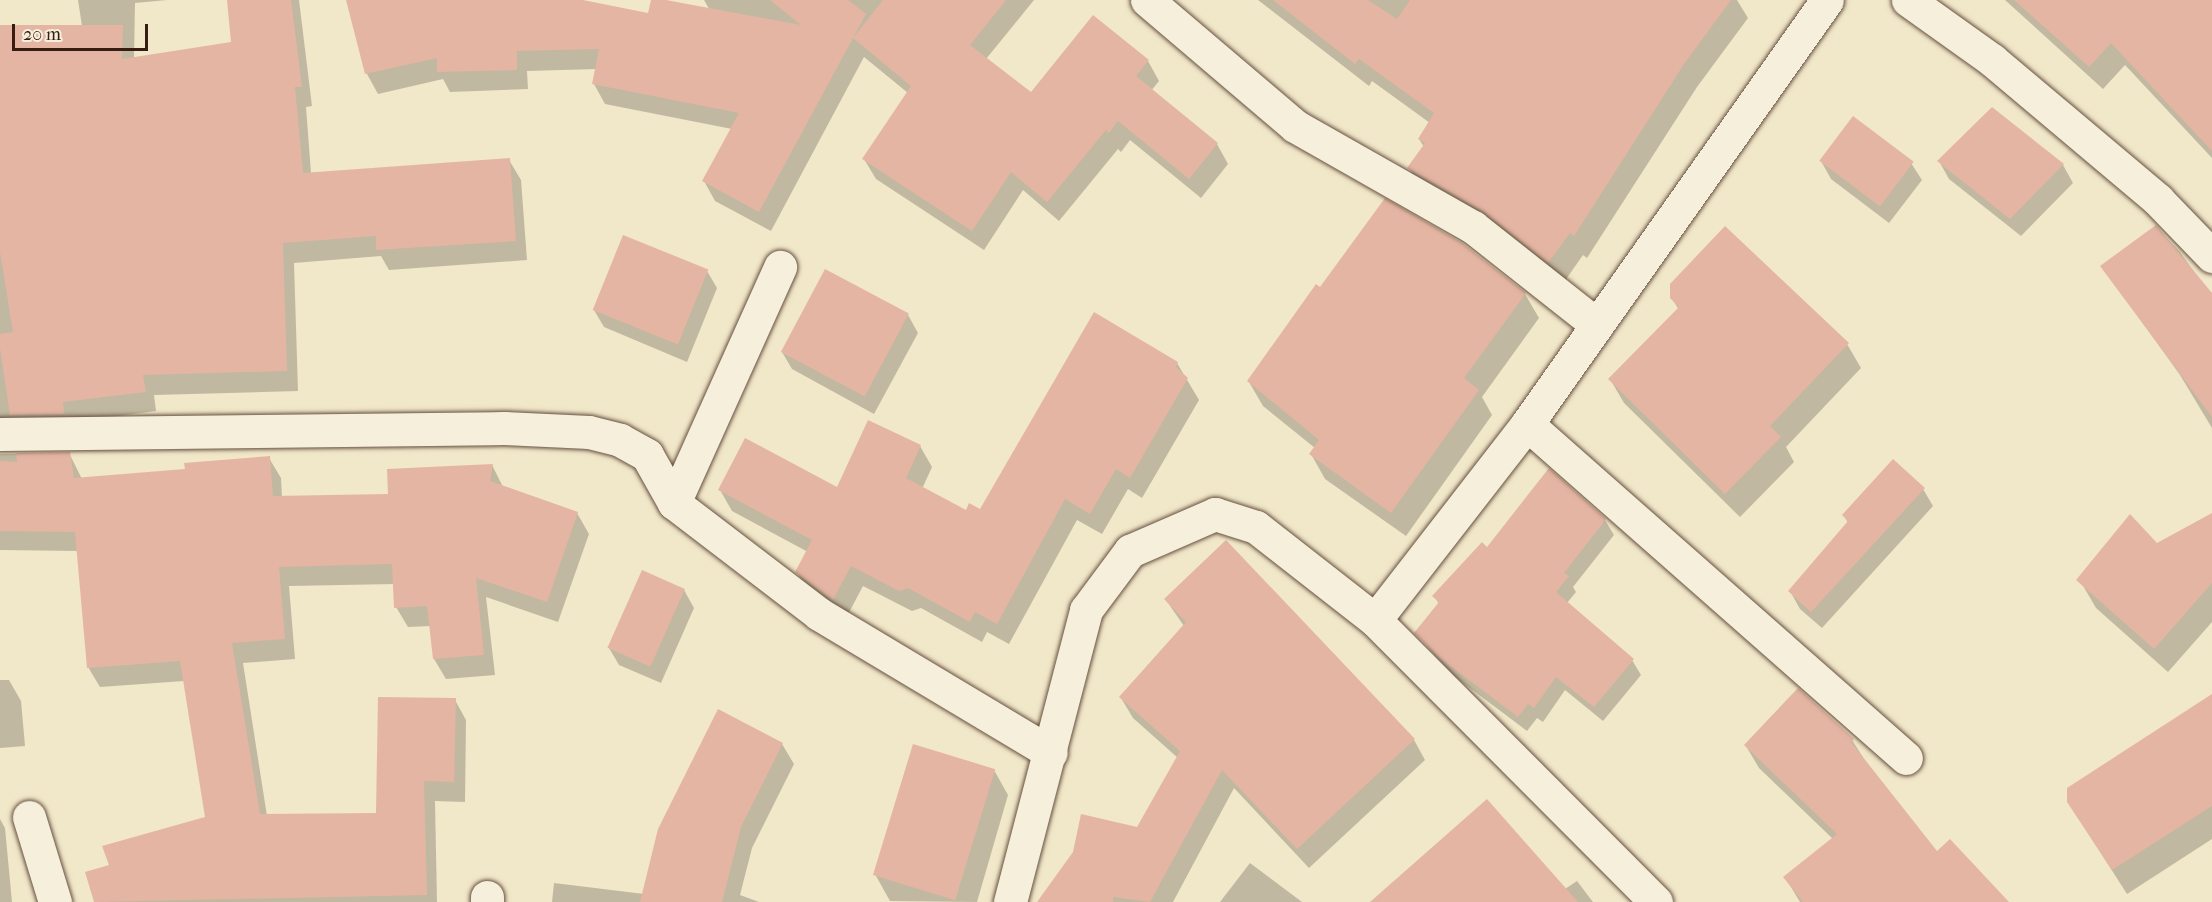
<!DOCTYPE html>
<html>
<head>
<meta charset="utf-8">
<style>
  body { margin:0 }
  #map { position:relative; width:2212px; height:902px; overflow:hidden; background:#f1e7c9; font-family:"IM FELL French Canon",serif }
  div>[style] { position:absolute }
  .shadow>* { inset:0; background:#0003 }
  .building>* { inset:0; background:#e5b5a3; transform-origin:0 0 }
  .roads { filter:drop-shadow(0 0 2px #66503f) drop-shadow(0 0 2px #66503f) }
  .street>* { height:33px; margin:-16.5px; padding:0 16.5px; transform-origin:16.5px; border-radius:16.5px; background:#f6efdc }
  span { translate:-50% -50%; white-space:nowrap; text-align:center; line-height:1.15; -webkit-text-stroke:4.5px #f6efdc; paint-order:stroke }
  .scale { position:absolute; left:12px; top:24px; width:136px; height:27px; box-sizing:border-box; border:3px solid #371d11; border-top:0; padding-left:8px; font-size:18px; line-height:21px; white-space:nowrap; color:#371d11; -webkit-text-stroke:4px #f6efdc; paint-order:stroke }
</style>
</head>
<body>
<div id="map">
  <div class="shadow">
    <div style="clip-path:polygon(78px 0,167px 0,135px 3px,134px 59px,233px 43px,228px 0,299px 0,312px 106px,306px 107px,311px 173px,509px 160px,521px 180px,527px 260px,389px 270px,381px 256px,294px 263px,298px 391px,154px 395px,156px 411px,73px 422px,0 442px,0 27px,82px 26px)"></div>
    <div style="clip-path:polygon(348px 0,576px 0,728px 30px,715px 19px,704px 0,1034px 0,986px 59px,1031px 94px,1148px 61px,1159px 81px,1151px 91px,1217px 144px,1228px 164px,1201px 198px,1130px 140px,1121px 152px,1118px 149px,1059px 221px,1023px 190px,984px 250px,876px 179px,864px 159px,908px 93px,864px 57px,771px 231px,715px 201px,704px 181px,732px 129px,605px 104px,594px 84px,597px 69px,527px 71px,528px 89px,450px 92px,443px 79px,378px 94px,367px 74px)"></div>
    <div style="clip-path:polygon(1258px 0,1737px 0,1748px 18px,1697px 87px,1587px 258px,1583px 255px,1562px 285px,1422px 191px,1409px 168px,1424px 147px,1419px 139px,1430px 123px,1372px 81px,1369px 86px)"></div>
    <div style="clip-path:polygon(2005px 0,2212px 0,2212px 158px,2125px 65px,2103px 89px)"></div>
    <div style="clip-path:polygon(1992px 109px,2063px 165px,2073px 183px,2021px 236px,1949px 179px,1939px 161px)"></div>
    <div style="clip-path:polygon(1821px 161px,1911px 163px,1922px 180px,1889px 223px,1831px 179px)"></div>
    <div style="clip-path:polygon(2156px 227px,2180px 252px,2212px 297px,2212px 428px,2180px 375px,2102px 266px)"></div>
    <div style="clip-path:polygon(707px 271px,717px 288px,687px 362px,604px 327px,594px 310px)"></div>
    <div style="clip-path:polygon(1321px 289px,1525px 294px,1539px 318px,1482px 397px,1492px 415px,1406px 536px,1325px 479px,1311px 454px,1315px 448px,1263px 406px,1249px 382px)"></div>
    <div style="clip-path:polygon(1671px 297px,1847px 344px,1861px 368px,1786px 447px,1794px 462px,1740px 517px,1624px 403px,1610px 379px,1679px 310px)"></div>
    <div style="clip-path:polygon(908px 315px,918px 333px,874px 414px,792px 369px,782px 352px)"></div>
    <div style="clip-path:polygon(1177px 363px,1199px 400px,1142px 498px,1128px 489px,1102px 534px,1077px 520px,1009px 644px,987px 632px,982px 642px,921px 608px,912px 611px,863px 586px,845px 620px,809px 593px,797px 572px,808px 552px,732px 511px,720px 490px,838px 489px,920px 446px,932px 467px,922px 489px,966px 512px,980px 511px)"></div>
    <div style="clip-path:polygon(69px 453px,82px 479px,186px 470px,269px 458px,281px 478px,282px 498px,390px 495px,492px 465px,503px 487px,577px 513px,589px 534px,558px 622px,486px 597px,495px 675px,446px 679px,434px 659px,430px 626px,408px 627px,396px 607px,395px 584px,289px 586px,295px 659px,243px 663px,267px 816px,378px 814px,455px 700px,466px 720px,465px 802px,435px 801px,437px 902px,96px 902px,87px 873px,111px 867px,206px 818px,184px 681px,100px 687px,88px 667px,79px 551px,0 550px,0 454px)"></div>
    <div style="clip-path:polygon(1923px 489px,1933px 506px,1822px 628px,1800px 609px,1790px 591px,1848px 523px,1844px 515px)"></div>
    <div style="clip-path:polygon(2212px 515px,2212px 622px,2168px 672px,2096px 608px,2082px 584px)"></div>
    <div style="clip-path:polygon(1605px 520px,1614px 535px,1573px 587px,1576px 592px,1567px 603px,1632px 660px,1641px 675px,1603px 721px,1565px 690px,1543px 722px,1537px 718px,1527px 731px,1450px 673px,1416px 633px,1439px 604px,1434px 596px,1488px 549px)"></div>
    <div style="clip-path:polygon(684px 590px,694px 608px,661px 683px,619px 665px,609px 648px)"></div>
    <div style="clip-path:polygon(1166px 600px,1414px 740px,1425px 760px,1309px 868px,1234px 788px,1173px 902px,1039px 902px,1138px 829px,1178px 758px,1133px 718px,1121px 698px,1184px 626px)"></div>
    <div style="clip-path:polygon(0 680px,9px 680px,21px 701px,25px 746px,0 748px)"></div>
    <div style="clip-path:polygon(2212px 696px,2212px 839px,2127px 894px,2068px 802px)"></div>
    <div style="clip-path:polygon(1852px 740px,1866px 762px,1937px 853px,2007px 902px,1800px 902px,1785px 877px,1833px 839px,1759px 768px,1746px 746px)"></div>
    <div style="clip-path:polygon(782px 744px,794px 764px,752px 848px,740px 895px,759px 902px,552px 902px,554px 883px,644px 894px)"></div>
    <div style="clip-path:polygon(994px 770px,1008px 795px,977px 902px,890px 901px,876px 876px)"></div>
    <div style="clip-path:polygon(0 819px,5px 828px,12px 902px,0 902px)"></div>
    <div style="clip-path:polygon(1250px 863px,1302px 902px,1220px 902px)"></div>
    <div style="clip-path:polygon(1577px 881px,1593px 902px,1373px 902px,1565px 889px)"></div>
  </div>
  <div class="building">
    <div style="clip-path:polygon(227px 0,291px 0,302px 87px,295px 87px,303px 173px,510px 158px,516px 241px,376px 250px,376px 236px,283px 243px,287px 371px,143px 375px,146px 392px,63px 402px,64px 414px,10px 415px,0 348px,0 334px,13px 332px,0 252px,0 25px,123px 25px,122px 59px,231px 42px)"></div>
    <div style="clip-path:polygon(346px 0,583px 0,648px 13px,651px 0,666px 0,801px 25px,770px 0,848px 0,866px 14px,853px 38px,883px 0,1006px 0,970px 45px,1031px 92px,1093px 15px,1149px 60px,1136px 76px,1218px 143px,1189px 179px,1118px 121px,1109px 133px,1106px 130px,1047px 202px,1011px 172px,972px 231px,862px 159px,911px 86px,853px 38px,759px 212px,702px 181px,739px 113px,592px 84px,599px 49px,517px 51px,517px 70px,437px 72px,437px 58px,365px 74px)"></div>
    <div style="clip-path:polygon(1273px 0,1368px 0,1397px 19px,1410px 0,1731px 0,1684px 64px,1574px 236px,1570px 233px,1548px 263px,1482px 211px,1407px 168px,1425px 143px,1418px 139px,1434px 113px,1359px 59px,1355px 64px)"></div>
    <div style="clip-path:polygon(2014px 0,2212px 0,2212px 151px,2111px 43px,2089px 67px)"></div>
    <div style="clip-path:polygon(1992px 107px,2064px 164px,2010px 219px,1937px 161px)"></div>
    <div style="left:1853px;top:116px;width:76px;height:56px;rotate:37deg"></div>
    <div style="clip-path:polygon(1385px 198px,1462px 243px,1526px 293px,1464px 378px,1479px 390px,1391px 513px,1309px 454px,1319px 440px,1247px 381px,1316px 284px,1320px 287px)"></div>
    <div style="clip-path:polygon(2156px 225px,2212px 293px,2212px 417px,2100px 266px)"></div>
    <div style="clip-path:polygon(1725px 226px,1849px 343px,1770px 426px,1781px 437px,1725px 494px,1608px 379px,1679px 307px,1670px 298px,1670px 284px)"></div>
    <div style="left:623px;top:235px;width:92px;height:81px;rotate:22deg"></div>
    <div style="left:825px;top:269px;width:95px;height:94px;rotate:28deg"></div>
    <div style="clip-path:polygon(1094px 312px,1178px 362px,1176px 367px,1188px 378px,1130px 478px,1116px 469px,1090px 514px,1065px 499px,997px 624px,975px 612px,970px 622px,908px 588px,899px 591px,851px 566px,833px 600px,795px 572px,812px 540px,718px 490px,745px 438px,837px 487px,868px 420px,921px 445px,906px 478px,966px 510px,969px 503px,980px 509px)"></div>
    <div style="clip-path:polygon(70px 452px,74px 478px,185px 469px,184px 463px,270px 456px,273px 496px,388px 494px,387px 469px,493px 464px,490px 481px,578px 512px,547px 602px,476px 578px,484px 655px,433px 659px,427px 606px,394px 608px,392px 564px,279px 567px,285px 639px,232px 643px,260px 814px,376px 813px,378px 697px,456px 698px,454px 782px,424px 781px,427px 895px,94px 902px,85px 872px,109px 865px,102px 846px,205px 817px,180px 661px,87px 668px,75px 532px,0 531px,0 461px,17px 462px,16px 453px)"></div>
    <div style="clip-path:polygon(1893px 459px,1925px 488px,1811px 612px,1788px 591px,1848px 521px,1842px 515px)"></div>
    <div style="clip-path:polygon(1549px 468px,1606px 519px,1564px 573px,1569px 576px,1556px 592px,1634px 659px,1594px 707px,1556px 677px,1534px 708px,1528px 704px,1518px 717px,1440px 658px,1414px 633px,1439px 602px,1432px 596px,1482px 542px,1487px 547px)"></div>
    <div style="clip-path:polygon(2212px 513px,2212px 583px,2154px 649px,2076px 580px,2130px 514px,2157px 543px)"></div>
    <div style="clip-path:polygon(1226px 540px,1415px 739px,1297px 849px,1222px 770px,1150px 902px,1113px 897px,1113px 902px,1037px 902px,1073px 852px,1081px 814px,1137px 827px,1180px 751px,1119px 697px,1186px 622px,1164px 599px)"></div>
    <div style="left:642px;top:570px;width:47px;height:85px;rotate:24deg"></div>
    <div style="clip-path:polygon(1798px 688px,1854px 739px,1851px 742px,1937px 851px,1950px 839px,2009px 902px,1803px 902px,1783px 877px,1837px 834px,1744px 745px)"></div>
    <div style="clip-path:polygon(2212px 694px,2212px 806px,2112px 870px,2067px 802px,2067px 788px)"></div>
    <div style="clip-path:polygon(718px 709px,783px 743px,741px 827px,722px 902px,640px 902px,658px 829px)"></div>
    <div style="left:913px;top:744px;width:86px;height:137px;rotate:17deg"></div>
    <div style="clip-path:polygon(1487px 799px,1578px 902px,1370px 902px)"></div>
  </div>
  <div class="roads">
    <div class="street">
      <div style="left:1147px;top:0;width:194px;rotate:40.4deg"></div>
      <div style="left:1295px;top:126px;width:205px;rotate:29.6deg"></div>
      <div style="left:1473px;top:227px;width:158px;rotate:38.3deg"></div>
      <div style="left:1908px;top:0;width:103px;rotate:35.5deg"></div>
      <div style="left:1992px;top:60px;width:217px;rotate:40.1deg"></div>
      <div style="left:2158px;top:200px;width:78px;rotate:46deg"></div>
      <div style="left:1527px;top:424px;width:505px;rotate:41.39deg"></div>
      <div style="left:0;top:434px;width:504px;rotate:-0.68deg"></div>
      <div style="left:504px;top:428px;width:85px;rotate:2.7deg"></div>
      <div style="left:589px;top:432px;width:32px;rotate:14deg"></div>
      <div style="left:620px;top:440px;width:31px;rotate:29deg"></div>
      <div style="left:647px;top:455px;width:55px;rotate:60.6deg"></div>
      <div style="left:674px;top:503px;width:183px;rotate:37.4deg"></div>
      <div style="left:819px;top:614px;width:270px;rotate:30.9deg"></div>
      <div style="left:674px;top:503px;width:259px;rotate:-65.8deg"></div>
      <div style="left:1375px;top:620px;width:248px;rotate:-52.2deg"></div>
      <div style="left:1527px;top:424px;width:519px;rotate:-54.72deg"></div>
      <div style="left:29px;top:817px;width:89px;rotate:73deg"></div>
      <div style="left:487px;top:897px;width:5px;rotate:90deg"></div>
      <div style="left:1010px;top:902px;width:302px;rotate:-75.4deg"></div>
      <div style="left:1086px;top:610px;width:74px;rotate:-53.3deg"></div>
      <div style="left:1130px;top:551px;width:93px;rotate:-23.5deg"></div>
      <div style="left:1215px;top:514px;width:43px;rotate:17.6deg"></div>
      <div style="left:1256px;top:527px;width:151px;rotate:38deg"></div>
      <div style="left:1375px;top:620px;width:398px;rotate:45.1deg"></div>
    </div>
  </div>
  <div class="scale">20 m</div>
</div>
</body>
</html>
